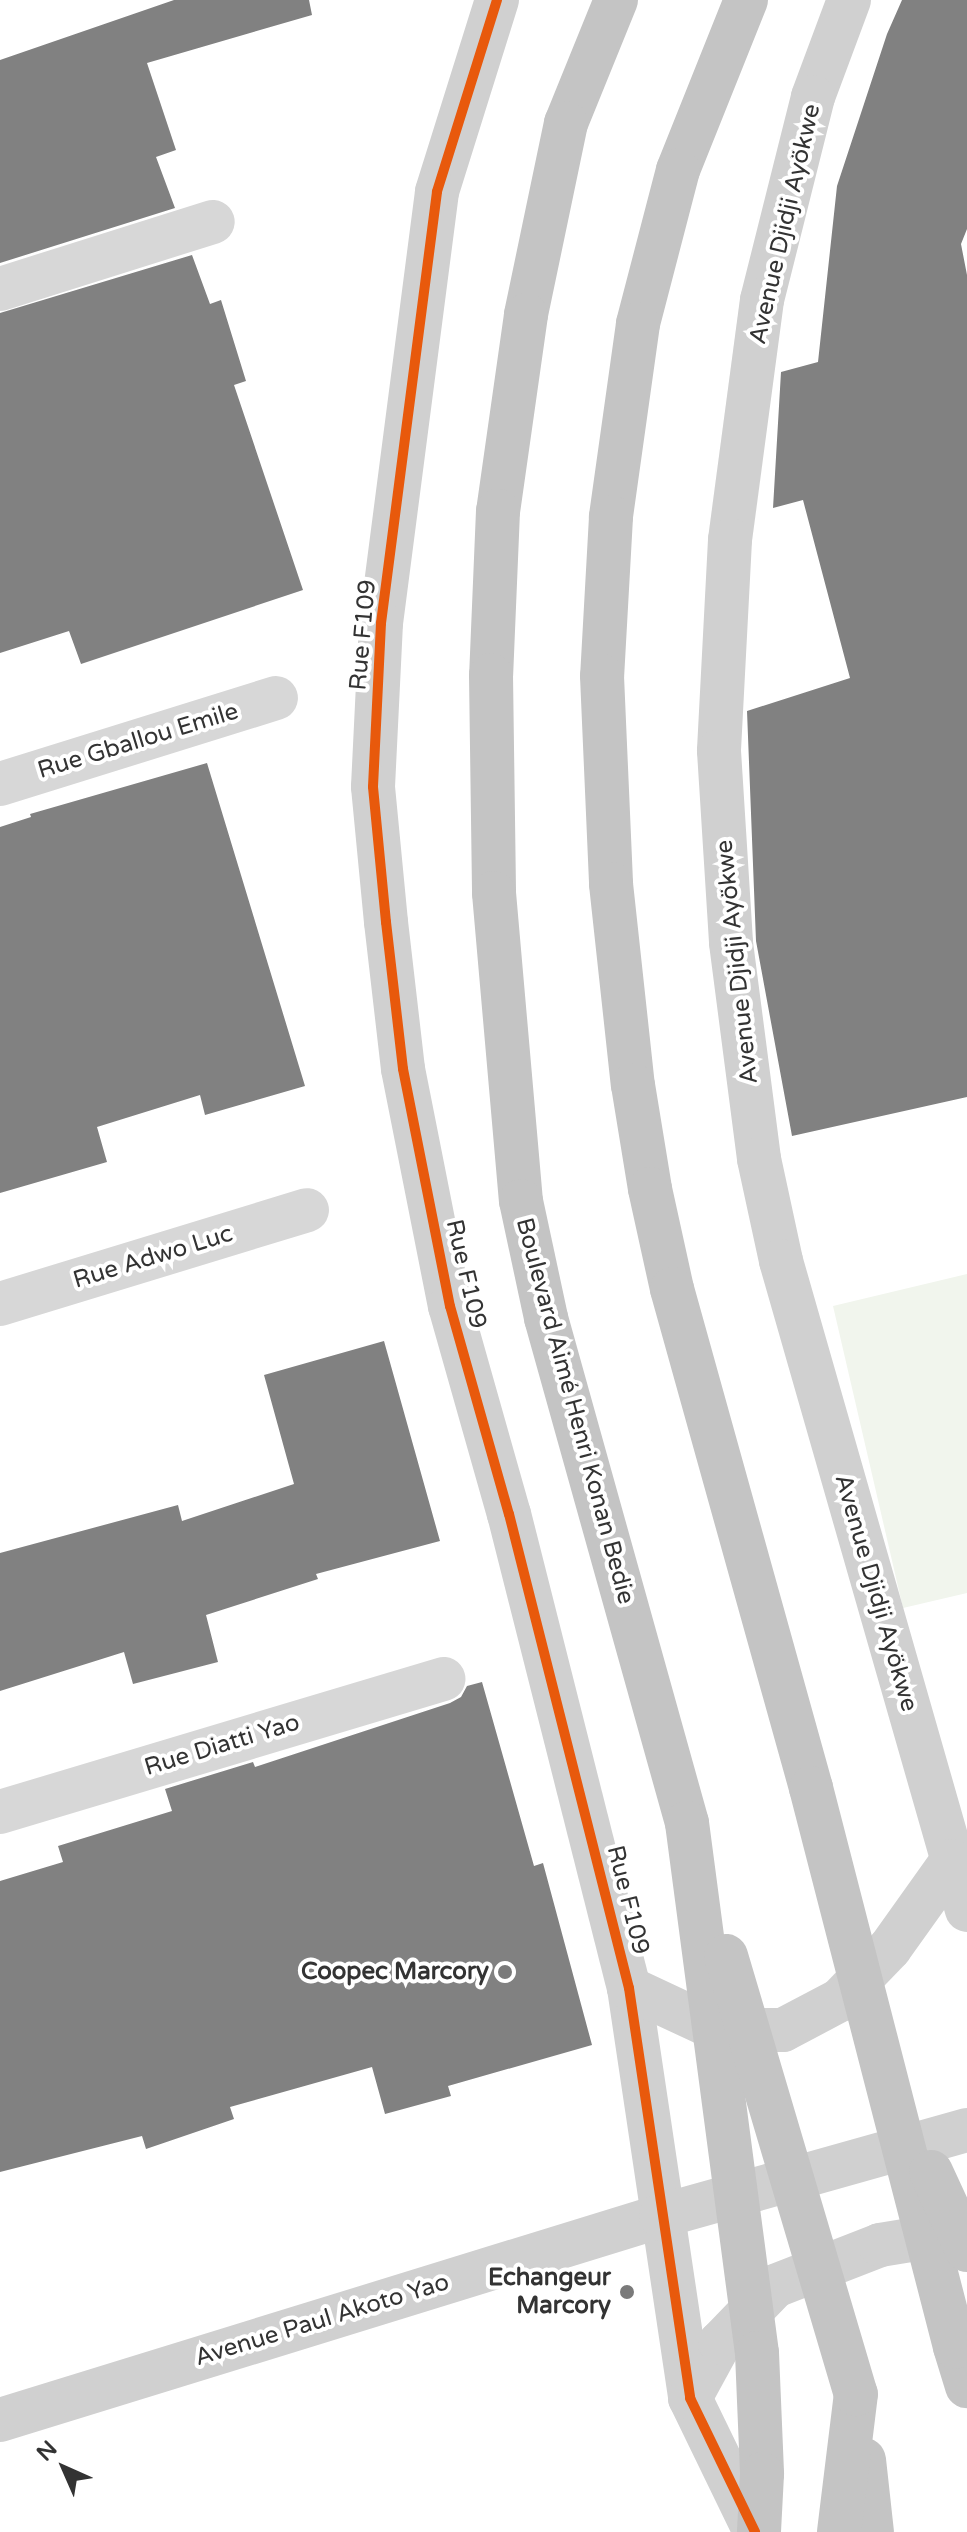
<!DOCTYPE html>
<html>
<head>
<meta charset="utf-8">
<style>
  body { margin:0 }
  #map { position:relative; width:967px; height:2532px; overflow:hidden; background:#fff; font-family:"Varela Round",sans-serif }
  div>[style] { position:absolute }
  .green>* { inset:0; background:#f1f5ed }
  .building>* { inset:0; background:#818181 }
  .street>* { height:44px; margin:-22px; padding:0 22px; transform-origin:22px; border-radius:22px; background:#d7d7d7 }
  .secondary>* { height:44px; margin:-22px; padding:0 22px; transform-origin:22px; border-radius:22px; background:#d0d0d0 }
  .highway>* { height:44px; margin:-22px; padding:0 22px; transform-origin:22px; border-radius:22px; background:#c4c4c4 }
  .highway-bridge>* { height:44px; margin:-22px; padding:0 22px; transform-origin:22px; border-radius:22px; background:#c4c4c4 }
  .cycleway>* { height:10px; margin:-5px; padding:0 5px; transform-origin:5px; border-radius:5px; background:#e8590c }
  .dots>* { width:22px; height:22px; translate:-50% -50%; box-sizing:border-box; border:4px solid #fff; border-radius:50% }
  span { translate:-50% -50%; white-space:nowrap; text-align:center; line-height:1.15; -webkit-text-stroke:8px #fff; paint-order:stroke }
  .street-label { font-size:24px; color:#333 }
  .poi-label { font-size:24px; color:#333; font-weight:700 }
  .right { translate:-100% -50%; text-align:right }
  .north { position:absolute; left:24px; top:2428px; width:80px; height:80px; -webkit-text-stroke:6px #fff; paint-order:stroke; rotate:315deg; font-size:22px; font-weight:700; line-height:32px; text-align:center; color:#333 }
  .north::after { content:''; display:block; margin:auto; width:28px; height:36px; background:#333; clip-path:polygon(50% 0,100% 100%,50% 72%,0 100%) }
</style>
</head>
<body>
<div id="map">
  <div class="green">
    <div style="clip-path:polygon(967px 1274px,967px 1593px,903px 1608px,833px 1306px)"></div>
  </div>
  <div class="building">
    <div style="clip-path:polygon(174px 0,309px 0,312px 15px,147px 63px,176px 150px,156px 157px,175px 208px,0 263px,0 60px)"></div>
    <div style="clip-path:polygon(902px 0,967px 0,967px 229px,961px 244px,967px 275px,967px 1097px,792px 1136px,756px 941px,747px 711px,850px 678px,803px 500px,773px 508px,781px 372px,818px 362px,837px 186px,887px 34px)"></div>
    <div style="clip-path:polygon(192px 255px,210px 304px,221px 300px,246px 381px,234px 385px,303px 590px,81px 664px,69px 631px,0 653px,0 313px)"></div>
    <div style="clip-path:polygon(207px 763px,305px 1086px,205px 1115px,200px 1095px,97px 1127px,107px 1162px,0 1193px,0 827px,31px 817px,30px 814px)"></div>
    <div style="clip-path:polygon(384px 1341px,440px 1541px,316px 1574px,318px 1579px,206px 1615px,218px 1662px,133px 1684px,124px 1652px,0 1691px,0 1553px,178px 1505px,182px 1521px,294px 1484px,264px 1375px)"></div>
    <div style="clip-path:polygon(482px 1682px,534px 1866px,543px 1863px,592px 2045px,448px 2086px,451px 2096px,385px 2114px,372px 2067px,230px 2107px,234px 2119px,146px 2149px,142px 2136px,0 2172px,0 1881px,63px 1862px,58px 1846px,172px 1811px,165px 1789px,253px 1762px,255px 1767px,450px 1703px,461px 1697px,467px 1686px)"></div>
  </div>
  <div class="street">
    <div style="left:0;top:289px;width:223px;rotate:-17.5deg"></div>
    <div style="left:0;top:784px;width:289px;rotate:-17.3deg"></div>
    <div style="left:0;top:1304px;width:321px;rotate:-17deg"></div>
    <div style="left:0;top:1812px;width:463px;rotate:-16.7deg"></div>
  </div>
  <div class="secondary">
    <div style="left:497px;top:0;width:201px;rotate:107.4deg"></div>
    <div style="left:437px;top:192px;width:435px;rotate:97.4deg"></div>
    <div style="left:381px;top:623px;width:164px;rotate:92.8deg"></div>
    <div style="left:373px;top:787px;width:136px;rotate:84.5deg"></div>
    <div style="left:386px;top:922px;width:148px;rotate:83.4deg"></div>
    <div style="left:403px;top:1069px;width:242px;rotate:78.8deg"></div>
    <div style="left:450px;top:1306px;width:216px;rotate:74.2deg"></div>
    <div style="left:509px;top:1514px;width:489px;rotate:75.8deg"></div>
    <div style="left:629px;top:1988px;width:415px;rotate:81.5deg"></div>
    <div style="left:690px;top:2398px;width:149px;rotate:64.1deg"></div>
    <div style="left:849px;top:0;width:103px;rotate:110.4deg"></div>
    <div style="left:813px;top:97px;width:209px;rotate:104.1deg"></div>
    <div style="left:762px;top:300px;width:242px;rotate:97.6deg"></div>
    <div style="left:730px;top:540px;width:211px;rotate:93deg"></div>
    <div style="left:719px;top:751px;width:192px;rotate:86.4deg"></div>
    <div style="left:731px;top:943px;width:218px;rotate:82.6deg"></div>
    <div style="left:759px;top:1159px;width:104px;rotate:77.8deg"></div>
    <div style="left:781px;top:1261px;width:675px;rotate:74.01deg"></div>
    <div style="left:629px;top:1988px;width:99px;rotate:25deg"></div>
    <div style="left:719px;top:2030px;width:64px"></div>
    <div style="left:783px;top:2030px;width:64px;rotate:-27.8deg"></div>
    <div style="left:840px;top:2000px;width:72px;rotate:-46.1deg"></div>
    <div style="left:890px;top:1948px;width:107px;rotate:-54.5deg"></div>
    <div style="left:690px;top:2398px;width:63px;rotate:-61.4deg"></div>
    <div style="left:720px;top:2343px;width:79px;rotate:-46deg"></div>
    <div style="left:775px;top:2286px;width:113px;rotate:-21.3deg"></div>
    <div style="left:880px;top:2245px;width:68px;rotate:-9.3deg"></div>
    <div style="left:947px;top:2234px;width:18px;rotate:9deg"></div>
    <div style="left:0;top:2420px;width:692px;rotate:-17.15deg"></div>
    <div style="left:661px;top:2216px;width:318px;rotate:-15.7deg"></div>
  </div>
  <div class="highway">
    <div style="left:616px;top:0;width:133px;rotate:112.1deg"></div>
    <div style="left:566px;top:123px;width:196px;rotate:101.8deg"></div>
    <div style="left:526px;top:315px;width:198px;rotate:98.1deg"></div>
    <div style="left:498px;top:511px;width:164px;rotate:92.4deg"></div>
    <div style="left:491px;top:675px;width:218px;rotate:89.2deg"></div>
    <div style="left:494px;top:893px;width:309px;rotate:85deg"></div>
    <div style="left:521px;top:1201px;width:120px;rotate:77.9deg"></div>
    <div style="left:546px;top:1318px;width:524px;rotate:74.4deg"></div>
    <div style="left:746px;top:0;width:183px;rotate:111.8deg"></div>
    <div style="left:678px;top:170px;width:159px;rotate:104.6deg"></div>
    <div style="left:638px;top:324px;width:195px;rotate:98deg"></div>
    <div style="left:611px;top:517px;width:159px;rotate:93.2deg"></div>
    <div style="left:602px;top:676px;width:208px;rotate:87.5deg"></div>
    <div style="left:611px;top:884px;width:202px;rotate:83.8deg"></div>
    <div style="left:633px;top:1085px;width:105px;rotate:80.7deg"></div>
    <div style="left:650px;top:1189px;width:102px;rotate:77.6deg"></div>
    <div style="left:672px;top:1289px;width:518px;rotate:74.43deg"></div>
    <div style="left:955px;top:2347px;width:41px;rotate:72.9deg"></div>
    <div style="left:864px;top:2460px;width:72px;rotate:83.7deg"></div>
    <div style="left:839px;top:2532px;width:139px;rotate:-83deg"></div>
  </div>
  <div class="highway-bridge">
    <div style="left:811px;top:1788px;width:577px;rotate:75.55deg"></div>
    <div style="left:687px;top:1823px;width:535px;rotate:82.48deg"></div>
    <div style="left:757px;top:2353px;width:121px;rotate:87.6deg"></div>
    <div style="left:762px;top:2474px;width:58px;rotate:93deg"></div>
    <div style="left:726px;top:1956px;width:457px;rotate:73.5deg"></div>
    <div style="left:931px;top:2172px;width:86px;rotate:65.2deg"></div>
  </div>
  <div class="cycleway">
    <div style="left:497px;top:0;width:201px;rotate:107.4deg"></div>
    <div style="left:437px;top:192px;width:435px;rotate:97.4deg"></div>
    <div style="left:381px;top:623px;width:164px;rotate:92.8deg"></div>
    <div style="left:373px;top:787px;width:136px;rotate:84.5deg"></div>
    <div style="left:386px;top:922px;width:148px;rotate:83.4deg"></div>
    <div style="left:403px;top:1069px;width:242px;rotate:78.8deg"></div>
    <div style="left:450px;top:1306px;width:216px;rotate:74.2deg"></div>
    <div style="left:509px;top:1514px;width:489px;rotate:75.8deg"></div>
    <div style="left:629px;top:1988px;width:415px;rotate:81.5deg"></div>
    <div style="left:690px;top:2398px;width:149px;rotate:64.1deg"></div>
  </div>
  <div class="dots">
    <div style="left:505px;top:1972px;background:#7a7a7a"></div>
    <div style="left:627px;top:2292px;background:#7a7a7a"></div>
  </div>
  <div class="street-label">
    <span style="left:785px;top:224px;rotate:-77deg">Avenue Djidji Ayökwe</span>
    <span style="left:363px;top:635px;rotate:-85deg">Rue F109</span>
    <span style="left:138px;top:741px;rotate:-17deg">Rue Gballou Emile</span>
    <span style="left:737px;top:962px;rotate:-96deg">Avenue Djidji Ayökwe</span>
    <span style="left:153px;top:1257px;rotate:-17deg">Rue Adwo Luc</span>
    <span style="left:466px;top:1274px;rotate:77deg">Rue F109</span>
    <span style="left:575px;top:1411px;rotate:75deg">Boulevard Aimé Henri Konan Bedie</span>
    <span style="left:876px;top:1593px;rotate:74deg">Avenue Djidji Ayökwe</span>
    <span style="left:222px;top:1745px;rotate:-17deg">Rue Diatti Yao</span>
    <span style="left:628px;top:1900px;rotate:76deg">Rue F109</span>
    <span style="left:322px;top:2320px;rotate:-17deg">Avenue Paul Akoto Yao</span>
  </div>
  <div class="poi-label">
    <span class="right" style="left:489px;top:1972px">Coopec Marcory</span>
    <span class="right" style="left:611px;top:2292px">Echangeur<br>Marcory</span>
  </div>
  <div class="north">N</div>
</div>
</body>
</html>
